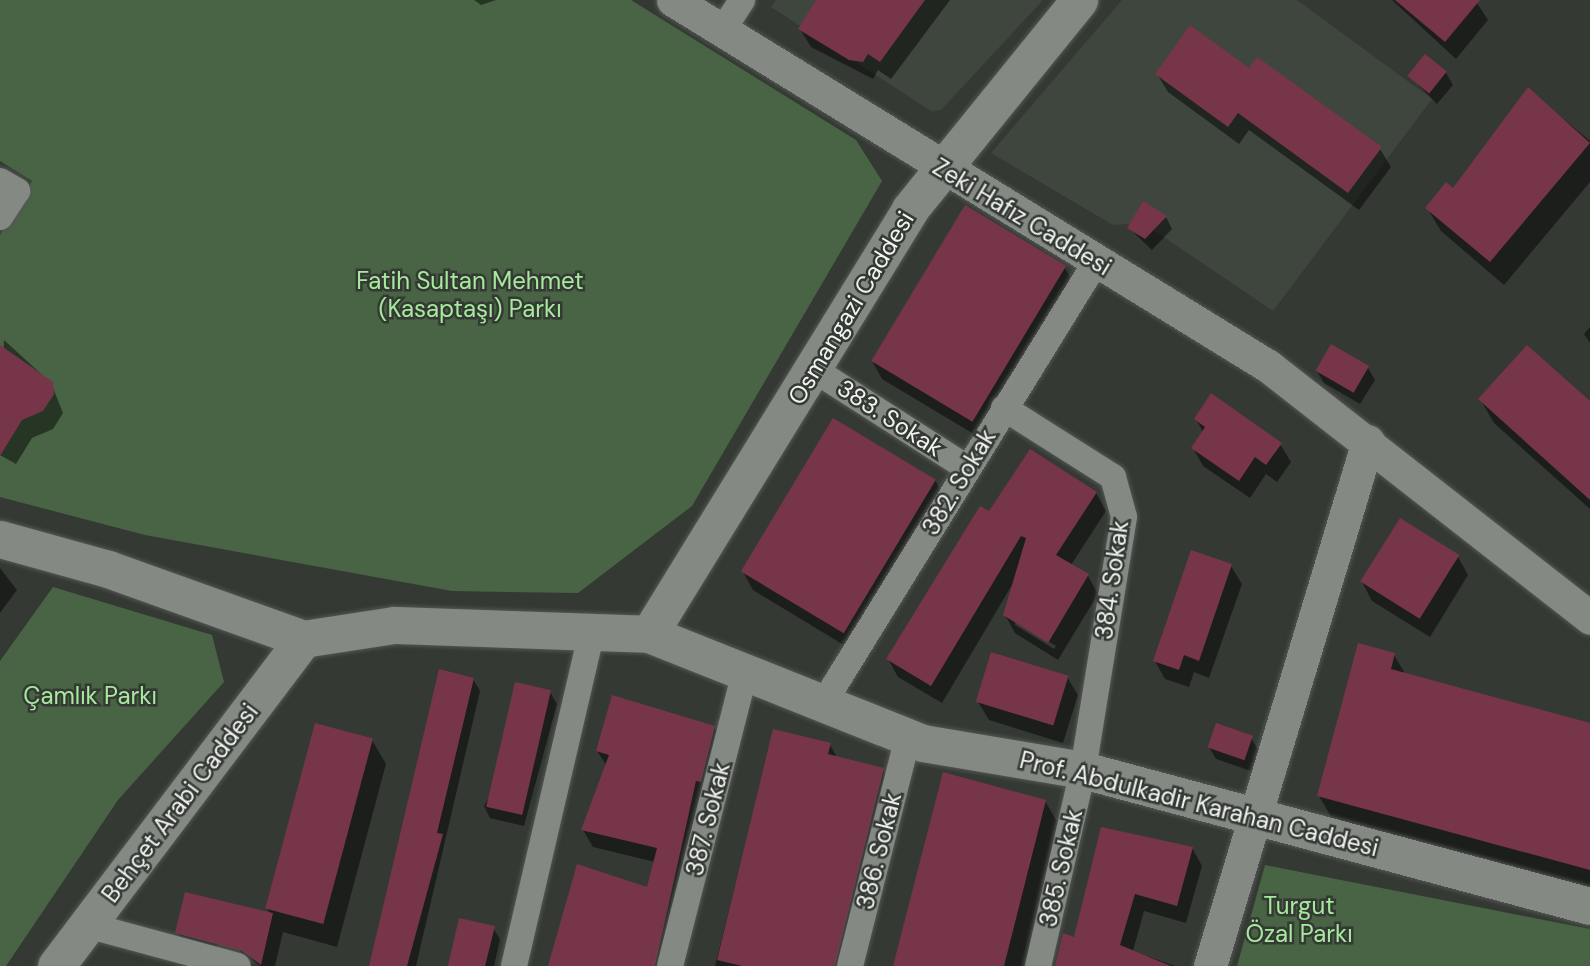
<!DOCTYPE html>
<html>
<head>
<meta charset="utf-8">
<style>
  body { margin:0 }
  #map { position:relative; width:1590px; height:966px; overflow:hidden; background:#353934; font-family:"DM Sans",sans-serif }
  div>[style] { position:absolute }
  .built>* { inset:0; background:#3e463d }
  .green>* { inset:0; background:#496445 }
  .shadow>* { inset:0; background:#0007 }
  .building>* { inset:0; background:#773549; transform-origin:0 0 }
  .roads { filter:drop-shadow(0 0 2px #535753) drop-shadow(0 0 2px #535753) }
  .minor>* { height:26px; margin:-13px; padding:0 13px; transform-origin:13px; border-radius:13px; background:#858984 }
  .tertiary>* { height:33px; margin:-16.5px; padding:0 16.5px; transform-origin:16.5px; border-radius:16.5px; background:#858984 }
  .secondary>* { height:37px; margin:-18.5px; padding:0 18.5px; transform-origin:18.5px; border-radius:18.5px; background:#858984 }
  span { translate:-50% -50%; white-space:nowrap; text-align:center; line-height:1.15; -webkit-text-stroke:5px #353934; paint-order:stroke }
  .street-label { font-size:24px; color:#f1f4f1 }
  .park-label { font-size:24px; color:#a6ea9d }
</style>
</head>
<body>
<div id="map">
  <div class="built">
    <div style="clip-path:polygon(776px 0,1043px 0,941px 110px,931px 111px,771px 7px)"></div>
    <div style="clip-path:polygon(1122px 0,1297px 0,1432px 99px,1273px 311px,1143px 223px,1113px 225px,991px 153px)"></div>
  </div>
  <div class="green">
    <div style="clip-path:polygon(0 0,631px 0,856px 140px,882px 181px,692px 506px,578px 593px,452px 591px,145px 535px,0 497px,0 235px,32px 181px,0 161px)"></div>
    <div style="clip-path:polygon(53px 587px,212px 635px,224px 682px,118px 800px,6px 966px,0 966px,0 661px)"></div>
    <div style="clip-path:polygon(1265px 865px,1590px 929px,1590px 966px,1237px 966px)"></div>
  </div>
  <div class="shadow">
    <div style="clip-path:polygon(474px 0,496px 0,481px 5px)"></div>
    <div style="clip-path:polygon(818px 0,950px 0,891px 79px,878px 70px,873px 79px,811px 47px,800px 29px)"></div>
    <div style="clip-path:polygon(1392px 0,1475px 0,1488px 20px,1456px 59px)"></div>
    <div style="clip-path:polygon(1250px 70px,1380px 149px,1391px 167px,1359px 210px,1249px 130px,1239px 144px,1168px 92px,1157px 74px)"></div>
    <div style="clip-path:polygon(1446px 73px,1453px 85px,1437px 104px,1410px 76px)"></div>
    <div style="clip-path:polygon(1529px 90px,1590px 141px,1590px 182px,1504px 285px,1441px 231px,1427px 208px,1453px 191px)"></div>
    <div style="clip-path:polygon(1166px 217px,1172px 229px,1152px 250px,1129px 228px)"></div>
    <div style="clip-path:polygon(1065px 268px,1075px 286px,982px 439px,882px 379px,872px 361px)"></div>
    <div style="clip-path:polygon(1590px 327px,1590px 343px,1584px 334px)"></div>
    <div style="clip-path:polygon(4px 340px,51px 383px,63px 413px,53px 429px,32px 438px,16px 464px,0 455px)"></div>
    <div style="clip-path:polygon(1368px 368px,1375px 380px,1360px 404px,1324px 383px,1317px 371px)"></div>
    <div style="clip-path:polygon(1480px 399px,1590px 404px,1590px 509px,1494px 423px)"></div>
    <div style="clip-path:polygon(1196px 419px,1280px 444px,1291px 462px,1277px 482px,1266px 474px,1250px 498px,1203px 466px,1193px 448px,1203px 432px)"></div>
    <div style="clip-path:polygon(935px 480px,945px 498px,852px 650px,753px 590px,743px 572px)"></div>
    <div style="clip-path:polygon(evenodd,1096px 493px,1106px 511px,1071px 565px,1088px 576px,1098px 594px,1058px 660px,1015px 633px,1005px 615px,1012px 585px,942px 703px,898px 677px,888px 659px,989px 514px,1096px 493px,1015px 621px,1056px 646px,1054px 649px,1015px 625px,1015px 621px)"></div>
    <div style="clip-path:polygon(1400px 521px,1458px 557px,1468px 575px,1430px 637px,1372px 601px,1362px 582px)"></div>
    <div style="clip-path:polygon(1231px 566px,1242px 584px,1209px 678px,1194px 672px,1189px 687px,1165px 679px,1155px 661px)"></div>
    <div style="clip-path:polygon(0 568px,17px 590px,0 613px)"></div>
    <div style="clip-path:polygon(1394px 655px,1406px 675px,1590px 725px,1590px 890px,1333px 820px,1319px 796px)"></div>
    <div style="clip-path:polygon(1067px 677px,1078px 695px,1063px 743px,989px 720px,978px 702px)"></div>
    <div style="clip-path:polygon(473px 679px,480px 691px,416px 966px,371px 966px)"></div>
    <div style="clip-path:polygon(550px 692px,557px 704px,524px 826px,490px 818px,484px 806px)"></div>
    <div style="clip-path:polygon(714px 727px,724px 745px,669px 966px,551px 966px,648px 889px,655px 862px,593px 847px,583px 830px,607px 766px,597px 751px)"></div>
    <div style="clip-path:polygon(774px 731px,830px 745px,838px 759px,883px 770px,893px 788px,850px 966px,715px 966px)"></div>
    <div style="clip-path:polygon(1251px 738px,1258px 750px,1251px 771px,1216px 759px,1209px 747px)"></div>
    <div style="clip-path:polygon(372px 740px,386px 764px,337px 947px,283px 932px,275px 966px,260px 966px,248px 956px,254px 966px,248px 966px,239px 949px,271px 915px,267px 908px)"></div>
    <div style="clip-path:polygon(1045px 801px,1059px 825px,1025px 966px,897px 966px)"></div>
    <div style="clip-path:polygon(1192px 848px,1202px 866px,1186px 923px,1144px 911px,1133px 951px,1175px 966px,1057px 966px,1075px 939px)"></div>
    <div style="clip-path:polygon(224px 919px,214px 958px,188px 950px,177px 932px)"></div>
    <div style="clip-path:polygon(493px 928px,500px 939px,494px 966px,450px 966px)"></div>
  </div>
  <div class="building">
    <div style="clip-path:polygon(816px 0,925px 0,880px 62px,868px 54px,863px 62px,849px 60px,798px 29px)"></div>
    <div style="clip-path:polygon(1395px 0,1480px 0,1445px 42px)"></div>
    <div style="clip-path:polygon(1190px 25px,1249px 68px,1257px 57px,1382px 147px,1348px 193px,1238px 113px,1228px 127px,1155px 74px)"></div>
    <div style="left:1425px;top:54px;width:28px;height:28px;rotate:39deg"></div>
    <div style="clip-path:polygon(1528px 87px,1590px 143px,1490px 262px,1425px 208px,1446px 182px,1453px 188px)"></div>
    <div style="clip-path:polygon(1143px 201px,1167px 216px,1145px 239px,1127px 228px)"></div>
    <div style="left:965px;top:205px;width:118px;height:182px;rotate:31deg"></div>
    <div style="left:1331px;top:344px;width:44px;height:31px;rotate:30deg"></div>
    <div style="clip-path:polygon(0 345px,53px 382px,54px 394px,43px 411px,22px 420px,0 456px)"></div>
    <div style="clip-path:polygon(1527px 345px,1590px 401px,1590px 500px,1478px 399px)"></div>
    <div style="clip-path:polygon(1211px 393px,1282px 443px,1266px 465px,1255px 457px,1239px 481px,1191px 448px,1205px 427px,1194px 419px)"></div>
    <div style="left:833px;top:418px;width:120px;height:179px;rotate:31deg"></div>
    <div style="clip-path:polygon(1030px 449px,1097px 492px,1056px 555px,1089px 574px,1048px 643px,1003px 615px,1026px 538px,1021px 536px,931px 686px,886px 659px,980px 506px,989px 511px)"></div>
    <div style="left:1400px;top:518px;width:70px;height:75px;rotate:32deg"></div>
    <div style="clip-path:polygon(1191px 550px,1232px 564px,1199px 661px,1184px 655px,1179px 670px,1153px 661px)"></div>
    <div style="clip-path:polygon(1358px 643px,1395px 653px,1391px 669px,1590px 723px,1590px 870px,1317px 796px)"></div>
    <div style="left:991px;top:652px;width:81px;height:52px;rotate:17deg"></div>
    <div style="clip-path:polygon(439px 669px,474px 678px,437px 833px,443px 834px,407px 966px,369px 966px)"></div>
    <div style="left:515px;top:682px;width:37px;height:128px;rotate:13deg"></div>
    <div style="clip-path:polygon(612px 695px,715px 726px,701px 782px,696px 781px,655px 966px,548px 966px,577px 864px,647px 887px,657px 848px,581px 830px,609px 755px,596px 751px)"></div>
    <div style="left:315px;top:723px;width:60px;height:192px;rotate:15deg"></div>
    <div style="left:1216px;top:723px;width:39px;height:26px;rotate:19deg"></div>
    <div style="clip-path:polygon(773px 729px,831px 743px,828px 754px,884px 768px,835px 966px,742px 966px,717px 960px)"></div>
    <div style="clip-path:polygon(943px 772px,1046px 800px,1004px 966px,893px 966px)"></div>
    <div style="clip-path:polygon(1101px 827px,1193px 847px,1177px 906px,1135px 894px,1120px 945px,1171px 966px,1055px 966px,1063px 933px,1074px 937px)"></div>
    <div style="clip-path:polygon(185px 892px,273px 913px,261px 965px,242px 951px,175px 933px)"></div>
    <div style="clip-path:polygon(459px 918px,495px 926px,485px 966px,448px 966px)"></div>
  </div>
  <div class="roads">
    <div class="minor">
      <div style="left:722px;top:31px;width:37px;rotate:-57deg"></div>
      <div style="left:0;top:181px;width:20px;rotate:30deg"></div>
      <div style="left:17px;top:191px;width:31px;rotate:123deg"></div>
      <div style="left:813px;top:369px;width:183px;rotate:32.7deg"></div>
      <div style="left:1004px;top:408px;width:129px;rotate:32.3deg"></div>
      <div style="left:1113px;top:477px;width:41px;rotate:74.6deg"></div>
      <div style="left:1124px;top:517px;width:256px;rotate:99.2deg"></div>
      <div style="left:1083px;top:770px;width:201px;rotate:102.9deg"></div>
      <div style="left:823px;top:704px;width:520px;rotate:-58.3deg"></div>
      <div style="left:87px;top:925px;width:156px;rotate:15.2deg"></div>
      <div style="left:514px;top:966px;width:340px;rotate:-76.9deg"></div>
      <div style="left:670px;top:966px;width:303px;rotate:-75.7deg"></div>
      <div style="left:850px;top:966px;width:236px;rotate:-75.8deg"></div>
    </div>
    <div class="tertiary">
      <div style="left:673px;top:0;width:699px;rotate:31.6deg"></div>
      <div style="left:1268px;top:366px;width:409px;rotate:38deg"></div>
      <div style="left:1210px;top:966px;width:548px;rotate:-73.25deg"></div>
    </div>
    <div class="secondary">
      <div style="left:0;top:539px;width:112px;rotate:15.5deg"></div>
      <div style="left:108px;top:569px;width:207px;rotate:19.7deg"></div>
      <div style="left:303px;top:639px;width:92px;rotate:-8.7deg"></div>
      <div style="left:394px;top:625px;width:255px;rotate:2deg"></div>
      <div style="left:649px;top:634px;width:295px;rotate:21.7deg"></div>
      <div style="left:923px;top:743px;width:162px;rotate:9.6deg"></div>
      <div style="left:1083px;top:770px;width:525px;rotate:15.02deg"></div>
      <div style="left:649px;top:634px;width:499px;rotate:-58.4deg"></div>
      <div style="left:910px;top:209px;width:269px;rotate:-51deg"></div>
      <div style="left:56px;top:966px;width:410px;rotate:-52.9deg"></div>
    </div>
  </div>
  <div class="street-label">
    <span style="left:1022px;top:217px;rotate:31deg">Zeki Hafız Caddesi</span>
    <span style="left:851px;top:308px;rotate:-59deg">Osmangazi Caddesi</span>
    <span style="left:890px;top:418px;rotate:33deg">383. Sokak</span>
    <span style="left:959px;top:482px;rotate:-59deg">382. Sokak</span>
    <span style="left:1112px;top:580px;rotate:-82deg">384. Sokak</span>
    <span style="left:180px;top:803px;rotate:-53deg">Behçet Arabi Caddesi</span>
    <span style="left:1199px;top:804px;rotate:14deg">Prof. Abdulkadir Karahan Caddesi</span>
    <span style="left:708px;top:819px;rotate:-76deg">387. Sokak</span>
    <span style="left:879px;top:851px;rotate:-76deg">386. Sokak</span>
    <span style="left:1061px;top:868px;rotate:-77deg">385. Sokak</span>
  </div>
  <div class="park-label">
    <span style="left:470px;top:295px">Fatih Sultan Mehmet<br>(Kasaptaşı) Parkı</span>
    <span style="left:90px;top:696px">Çamlık Parkı</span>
    <span style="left:1299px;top:920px">Turgut<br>Özal Parkı</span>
  </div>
</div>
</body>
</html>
